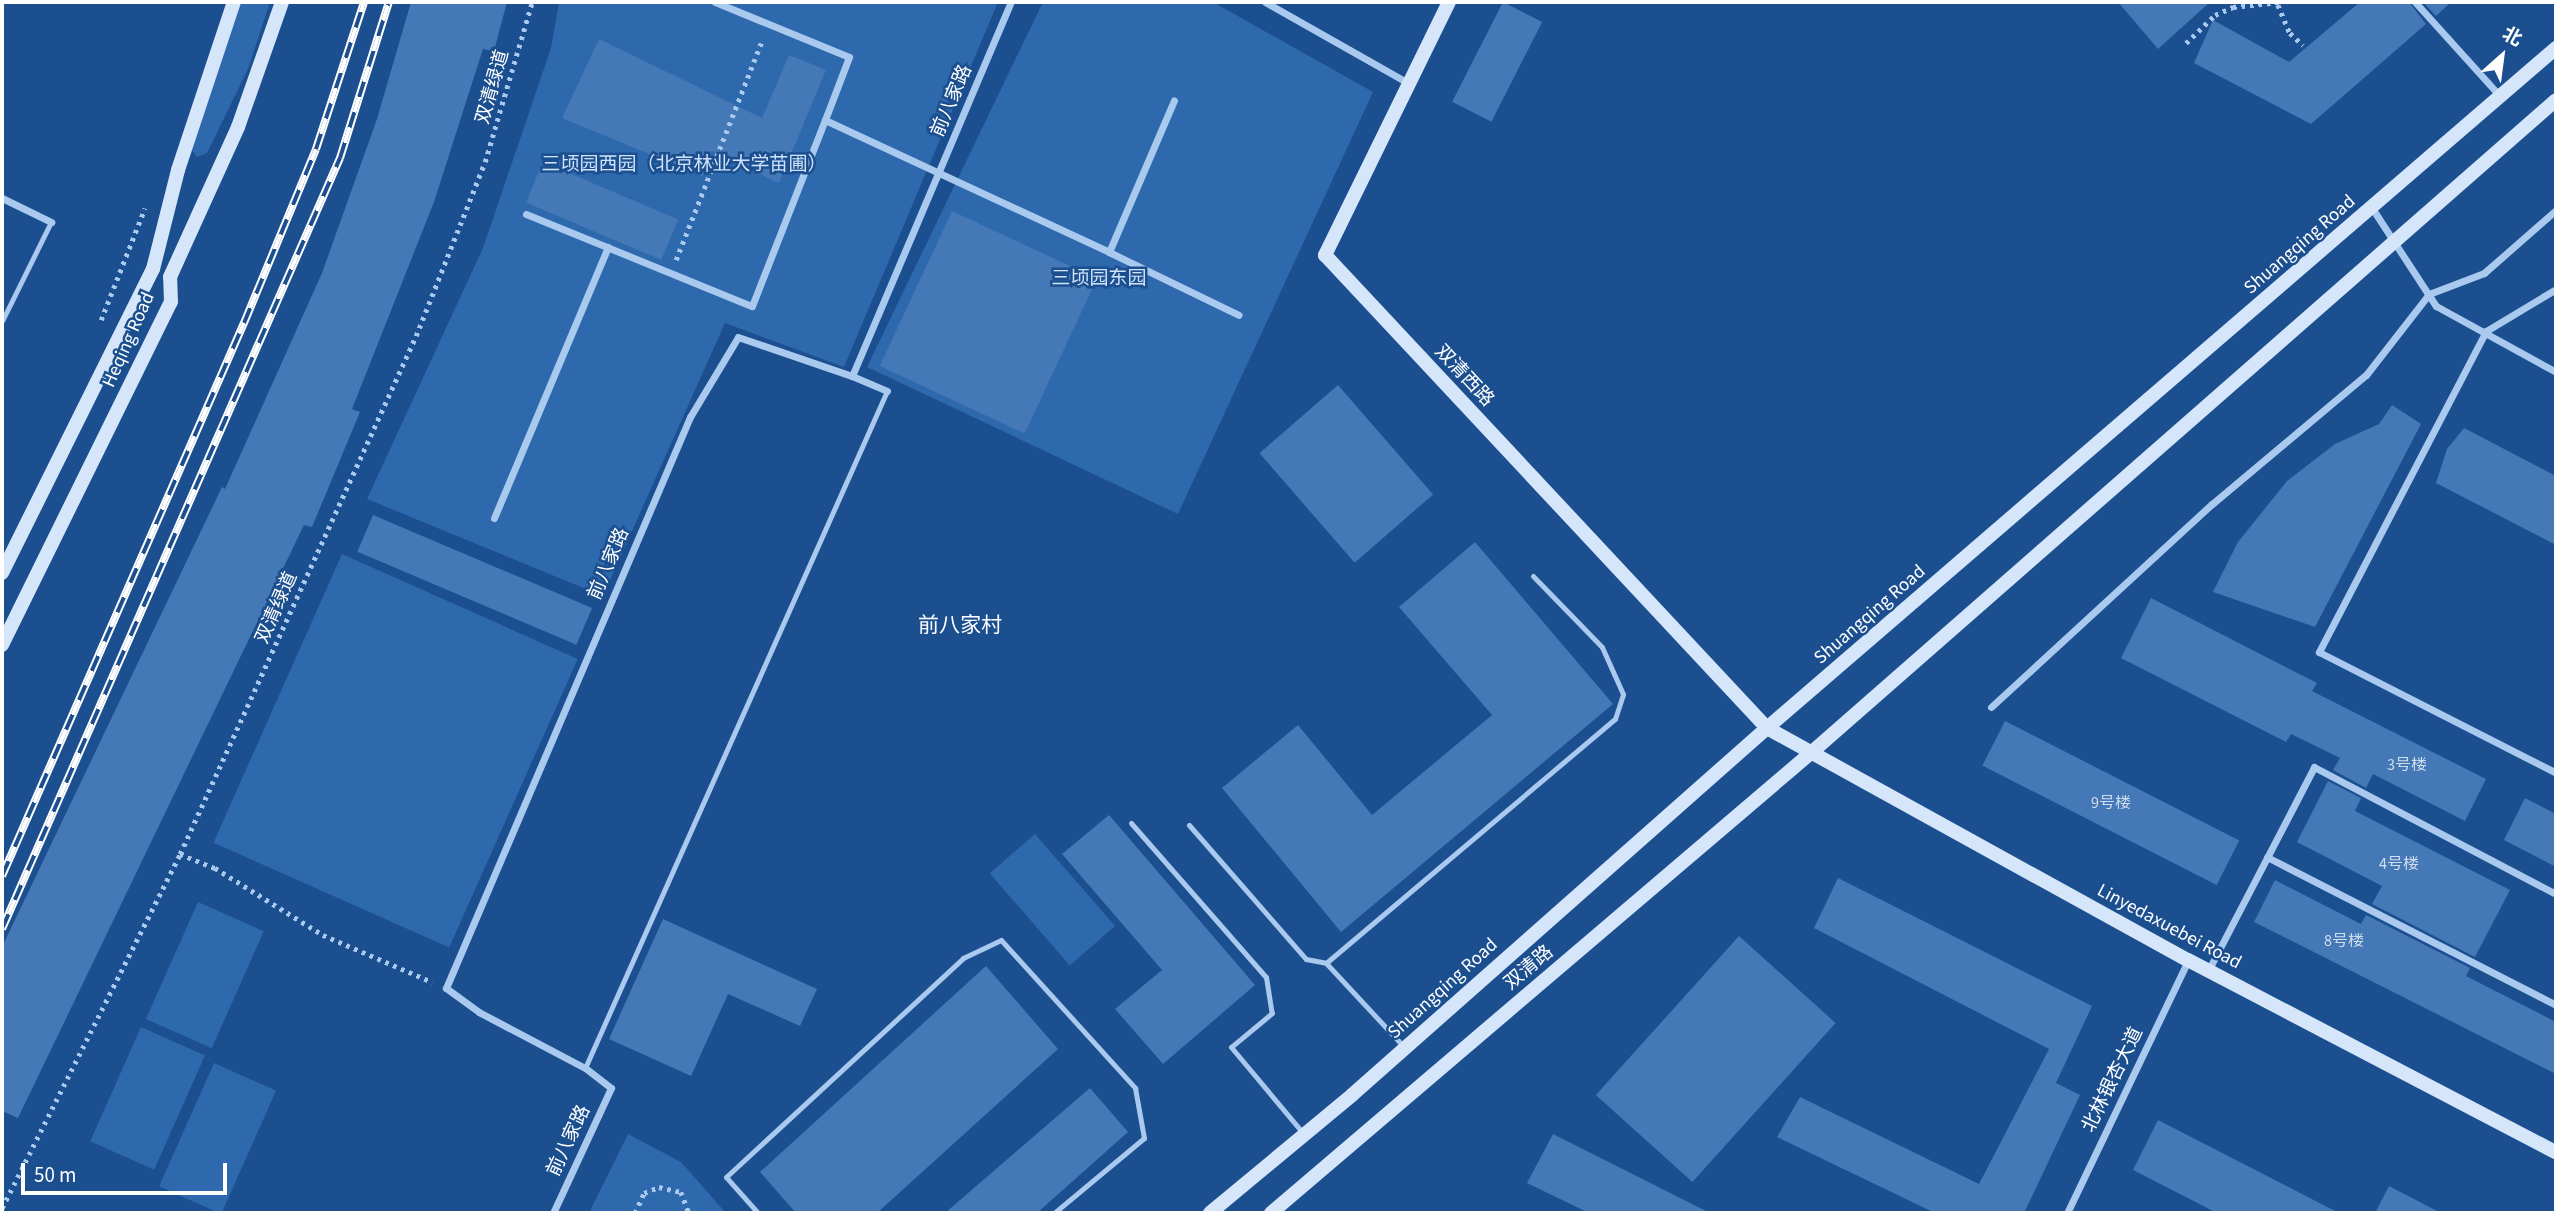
<!DOCTYPE html>
<html>
<head>
<meta charset="utf-8">
<style>
  body { margin:0 }
  #map { position:relative; width:2558px; height:1215px; overflow:hidden; background:#1b4f8f; font-family:"Source Sans 3","Noto Sans SC",sans-serif }
  div>[style] { position:absolute }
  .green>* { inset:0; background:#2e69ad; transform-origin:0 0 }
  .building>* { inset:0; background:#4478b7; transform-origin:0 0 }
  .path>* { height:4.5px; margin-top:-2.25px; transform-origin:0; background:repeating-linear-gradient(90deg,#a9c9ee 0 3.5px,transparent 0 8.5px) }
  .lane>* { height:5px; margin:-2.5px; padding:0 2.5px; transform-origin:2.5px; border-radius:2.5px; background:#a9c9ee }
  .street>* { height:7px; margin:-3.5px; padding:0 3.5px; transform-origin:3.5px; border-radius:3.5px; background:#a9c9ee }
  .secondary>* { height:14px; margin:-7px; padding:0 7px; transform-origin:7px; border-radius:7px; background:#d6e6fa }
  .rail>* { height:8px; margin-top:-4px; transform-origin:0; background:repeating-linear-gradient(90deg,#1b4f8f 0 16px,#fff 0 32px); box-sizing:border-box; border-block:2px solid #fff }
  span { translate:-50% -50%; white-space:nowrap; text-align:center; line-height:1.15; -webkit-text-stroke:5px #1b4f8f; paint-order:stroke }
  .number-label { font-size:16px; color:#d0dded }
  .number-label span { -webkit-text-stroke-width:0 }
  .street-label { font-size:19px; color:#fff }
  .park-label { font-size:19px; color:#cfe3fa }
  .neighbourhood-label { font-size:21px; color:#fff }
  .frame { position:absolute; inset:0; border:4px solid #fff; pointer-events:none }
  .north { position:absolute; left:2467px; top:21px; width:70px; height:70px; -webkit-text-stroke:5px #1b4f8f; paint-order:stroke; rotate:28deg; font-size:19px; font-weight:700; line-height:28px; text-align:center; color:#fff }
  .north::after { content:''; display:block; margin:auto; width:24px; height:32px; background:#fff; clip-path:polygon(50% 0,100% 100%,50% 72%,0 100%) }
  .scale { position:absolute; left:21px; top:1163px; width:206px; height:32px; box-sizing:border-box; border:4px solid #fff; border-top:0; padding-left:9px; font-size:21px; line-height:24px; white-space:nowrap; color:#fff; -webkit-text-stroke:5px #1b4f8f; paint-order:stroke }
</style>
</head>
<body>
<div id="map">
  <div class="green">
    <div style="clip-path:polygon(239px 2px,270px 2px,248px 69px,207px 153px,197px 157px,191px 149px)"></div>
    <div style="clip-path:polygon(559px 2px,998px 2px,844px 367px,725px 323px,603px 596px,367px 499px,483px 248px,551px 48px)"></div>
    <div style="clip-path:polygon(1043px 2px,1213px 2px,1373px 92px,1178px 514px,867px 367px)"></div>
    <div style="left:342px;top:554px;width:258px;height:316px;rotate:24deg"></div>
    <div style="left:1035px;top:834px;width:122px;height:60px;rotate:49deg"></div>
    <div style="left:198px;top:902px;width:72px;height:128px;rotate:24deg"></div>
    <div style="left:141px;top:1027px;width:70px;height:125px;rotate:24deg"></div>
    <div style="left:214px;top:1063px;width:68px;height:135px;rotate:24deg"></div>
    <div style="clip-path:polygon(628px 1134px,681px 1162px,726px 1213px,589px 1213px)"></div>
  </div>
  <div class="building">
    <div style="clip-path:polygon(411px 2px,507px 2px,494px 51px,483px 49px,434px 202px,352px 409px,360px 412px,312px 527px,304px 525px,18px 1118px,2px 1111px,2px 947px,222px 487px,225px 489px,322px 273px,377px 119px)"></div>
    <div style="left:1503px;top:2px;width:44px;height:112px;rotate:27deg"></div>
    <div style="clip-path:polygon(2118px 2px,2210px 2px,2158px 49px)"></div>
    <div style="clip-path:polygon(2360px 2px,2409px 2px,2426px 24px,2311px 124px,2194px 63px,2213px 20px,2289px 62px)"></div>
    <div style="clip-path:polygon(2423px 2px,2451px 2px,2436px 16px)"></div>
    <div style="clip-path:polygon(599px 39px,762px 118px,789px 55px,826px 70px,779px 183px,712px 151px,702px 176px,562px 118px)"></div>
    <div style="left:543px;top:162px;width:147px;height:44px;rotate:23deg"></div>
    <div style="left:952px;top:211px;width:160px;height:171px;rotate:25deg"></div>
    <div style="left:1338px;top:385px;width:145px;height:104px;rotate:49deg"></div>
    <div style="clip-path:polygon(2392px 405px,2421px 424px,2315px 627px,2213px 592px,2238px 542px,2287px 481px,2335px 444px,2379px 424px)"></div>
    <div style="clip-path:polygon(2464px 428px,2556px 476px,2556px 545px,2436px 483px,2447px 449px)"></div>
    <div style="left:373px;top:515px;width:238px;height:40px;rotate:23deg"></div>
    <div style="clip-path:polygon(1475px 542px,1613px 704px,1341px 932px,1222px 788px,1298px 725px,1372px 815px,1492px 715px,1399px 607px)"></div>
    <div style="clip-path:polygon(2151px 598px,2317px 683px,2312px 691px,2486px 779px,2465px 821px,2373px 774px,2366px 788px,2333px 770px,2340px 758px,2291px 734px,2286px 742px,2121px 658px)"></div>
    <div style="left:2005px;top:721px;width:263px;height:50px;rotate:27deg"></div>
    <div style="clip-path:polygon(2328px 781px,2361px 798px,2355px 811px,2510px 890px,2475px 957px,2372px 904px,2382px 886px,2297px 842px)"></div>
    <div style="clip-path:polygon(2525px 798px,2556px 814px,2556px 867px,2504px 840px)"></div>
    <div style="clip-path:polygon(1109px 815px,1255px 985px,1163px 1064px,1115px 1009px,1162px 970px,1062px 854px)"></div>
    <div style="clip-path:polygon(1838px 878px,2092px 1006px,2056px 1083px,2080px 1095px,2024px 1213px,1935px 1213px,1777px 1137px,1800px 1097px,1979px 1184px,2049px 1049px,1814px 928px)"></div>
    <div style="clip-path:polygon(2275px 880px,2361px 924px,2366px 915px,2470px 968px,2466px 976px,2556px 1022px,2556px 1074px,2254px 922px)"></div>
    <div style="clip-path:polygon(663px 919px,817px 989px,800px 1026px,728px 994px,691px 1076px,609px 1039px)"></div>
    <div style="left:1739px;top:936px;width:130px;height:214px;rotate:42deg"></div>
    <div style="clip-path:polygon(986px 966px,1058px 1049px,877px 1213px,796px 1213px,760px 1172px)"></div>
    <div style="clip-path:polygon(1090px 1088px,1128px 1132px,1037px 1213px,945px 1213px)"></div>
    <div style="clip-path:polygon(2158px 1120px,2339px 1213px,2217px 1213px,2133px 1170px)"></div>
    <div style="clip-path:polygon(1553px 1134px,1710px 1213px,1589px 1213px,1527px 1183px)"></div>
    <div style="clip-path:polygon(2389px 1186px,2441px 1213px,2375px 1213px)"></div>
  </div>
  <div class="path">
    <div style="left:2278px;top:5px;width:30px;rotate:67deg"></div>
    <div style="left:2290px;top:33px;width:18px;rotate:43deg"></div>
    <div style="left:2186px;top:43px;width:40px;rotate:-44deg"></div>
    <div style="left:2215px;top:15px;width:20px;rotate:-24deg"></div>
    <div style="left:2233px;top:7px;width:47px;rotate:-6.1deg"></div>
    <div style="left:676px;top:260px;width:236px;rotate:-68.6deg"></div>
    <div style="left:101px;top:320px;width:120px;rotate:-68.6deg"></div>
    <div style="left:180px;top:854px;width:38px;rotate:22deg"></div>
    <div style="left:215px;top:868px;width:127px;rotate:31.8deg"></div>
    <div style="left:323px;top:935px;width:119px;rotate:23.3deg"></div>
    <div style="left:2px;top:1208px;width:396px;rotate:-63.3deg"></div>
    <div style="left:180px;top:854px;width:569px;rotate:-65.51deg"></div>
    <div style="left:416px;top:336px;width:187px;rotate:-68.4deg"></div>
    <div style="left:485px;top:162px;width:167px;rotate:-73.6deg"></div>
    <div style="left:635px;top:1213px;width:22px;rotate:-66deg"></div>
    <div style="left:644px;top:1193px;width:16px;rotate:-22deg"></div>
    <div style="left:659px;top:1187px;width:23px;rotate:13deg"></div>
    <div style="left:681px;top:1192px;width:22px;rotate:69deg"></div>
  </div>
  <div class="lane">
    <div style="left:2px;top:321px;width:110px;rotate:-63.7deg"></div>
    <div style="left:1131px;top:823px;width:205px;rotate:48.8deg"></div>
    <div style="left:1266px;top:977px;width:36px;rotate:81deg"></div>
    <div style="left:1272px;top:1013px;width:53px;rotate:140.3deg"></div>
    <div style="left:1231px;top:1047px;width:111px;rotate:50.1deg"></div>
    <div style="left:1189px;top:825px;width:178px;rotate:48.9deg"></div>
    <div style="left:1306px;top:959px;width:20px;rotate:11deg"></div>
    <div style="left:1326px;top:963px;width:113px;rotate:47.1deg"></div>
    <div style="left:1326px;top:963px;width:378px;rotate:-40.2deg"></div>
    <div style="left:1615px;top:719px;width:26px;rotate:-72deg"></div>
    <div style="left:1623px;top:694px;width:51px;rotate:-114.1deg"></div>
    <div style="left:1602px;top:647px;width:99px;rotate:-134.2deg"></div>
    <div style="left:585px;top:1068px;width:741px;rotate:-65.96deg"></div>
    <div style="left:758px;top:1213px;width:48px;rotate:-131.6deg"></div>
    <div style="left:726px;top:1177px;width:323px;rotate:-42.7deg"></div>
    <div style="left:963px;top:958px;width:42px;rotate:-25.3deg"></div>
    <div style="left:1001px;top:940px;width:200px;rotate:47.8deg"></div>
    <div style="left:1135px;top:1088px;width:51px;rotate:79.8deg"></div>
    <div style="left:1144px;top:1138px;width:117px;rotate:140.2deg"></div>
  </div>
  <div class="street">
    <div style="left:715px;top:2px;width:145px;rotate:22.3deg"></div>
    <div style="left:849px;top:57px;width:67px;rotate:110.9deg"></div>
    <div style="left:1265px;top:2px;width:164px;rotate:29.5deg"></div>
    <div style="left:2415px;top:2px;width:127px;rotate:47.9deg"></div>
    <div style="left:2px;top:198px;width:55px;rotate:26.1deg"></div>
    <div style="left:2372px;top:208px;width:117px;rotate:56.9deg"></div>
    <div style="left:2436px;top:306px;width:137px;rotate:28.8deg"></div>
    <div style="left:526px;top:214px;width:244px;rotate:22.2deg"></div>
    <div style="left:752px;top:306px;width:200px;rotate:-68.6deg"></div>
    <div style="left:825px;top:120px;width:313px;rotate:24.9deg"></div>
    <div style="left:1109px;top:252px;width:165px;rotate:-66.8deg"></div>
    <div style="left:1109px;top:252px;width:144px;rotate:25.9deg"></div>
    <div style="left:2556px;top:289px;width:82px;rotate:149deg"></div>
    <div style="left:2486px;top:331px;width:362px;rotate:117.5deg"></div>
    <div style="left:2319px;top:652px;width:266px;rotate:27deg"></div>
    <div style="left:852px;top:376px;width:38px;rotate:23deg"></div>
    <div style="left:494px;top:518px;width:294px;rotate:-67.2deg"></div>
    <div style="left:1991px;top:707px;width:300px;rotate:-42.6deg"></div>
    <div style="left:2212px;top:504px;width:201px;rotate:-40deg"></div>
    <div style="left:2366px;top:375px;width:103px;rotate:-52.1deg"></div>
    <div style="left:2429px;top:294px;width:59px;rotate:-20.9deg"></div>
    <div style="left:2484px;top:273px;width:96px;rotate:-41.2deg"></div>
    <div style="left:2267px;top:857px;width:325px;rotate:27.1deg"></div>
    <div style="left:2208px;top:971px;width:230px;rotate:-62.5deg"></div>
    <div style="left:2314px;top:767px;width:273px;rotate:27.7deg"></div>
    <div style="left:553px;top:1213px;width:138px;rotate:-65.1deg"></div>
    <div style="left:611px;top:1088px;width:33px;rotate:-142deg"></div>
    <div style="left:585px;top:1068px;width:120px;rotate:-152.2deg"></div>
    <div style="left:479px;top:1012px;width:41px;rotate:-144deg"></div>
    <div style="left:446px;top:988px;width:621px;rotate:-66.86deg"></div>
    <div style="left:690px;top:417px;width:93px;rotate:-59deg"></div>
    <div style="left:738px;top:337px;width:120px;rotate:18.9deg"></div>
    <div style="left:852px;top:376px;width:406px;rotate:-67deg"></div>
    <div style="left:2067px;top:1213px;width:280px;rotate:-64.4deg"></div>
  </div>
  <div class="secondary">
    <div style="left:1449px;top:2px;width:282px;rotate:116.1deg"></div>
    <div style="left:1325px;top:255px;width:647px;rotate:46.94deg"></div>
    <div style="left:1767px;top:728px;width:481px;rotate:28.9deg"></div>
    <div style="left:2188px;top:960px;width:415px;rotate:27.6deg"></div>
    <div style="left:2px;top:573px;width:339px;rotate:-63.6deg"></div>
    <div style="left:153px;top:269px;width:102px;rotate:-75.8deg"></div>
    <div style="left:178px;top:170px;width:177px;rotate:-71.6deg"></div>
    <div style="left:2px;top:645px;width:382px;rotate:-63.8deg"></div>
    <div style="left:171px;top:302px;width:25px;rotate:-92deg"></div>
    <div style="left:170px;top:277px;width:165px;rotate:-65.6deg"></div>
    <div style="left:238px;top:127px;width:133px;rotate:-70.6deg"></div>
    <div style="left:1210px;top:1213px;width:185px;rotate:-39.7deg"></div>
    <div style="left:1352px;top:1095px;width:554px;rotate:-41.49deg"></div>
    <div style="left:1767px;top:728px;width:1042px;rotate:-40.76deg"></div>
    <div style="left:1271px;top:1213px;width:711px;rotate:-40.44deg"></div>
    <div style="left:1812px;top:752px;width:989px;rotate:-41.23deg"></div>
  </div>
  <div class="rail">
    <div style="left:2px;top:876px;width:604px;rotate:-66.37deg"></div>
    <div style="left:244px;top:323px;width:188px;rotate:-67.5deg"></div>
    <div style="left:316px;top:149px;width:155px;rotate:-71.9deg"></div>
    <div style="left:2px;top:929px;width:842px;rotate:-66.33deg"></div>
    <div style="left:340px;top:158px;width:164px;rotate:-72.6deg"></div>
  </div>
  <div class="number-label">
    <span style="left:2407px;top:765px">3号楼</span>
    <span style="left:2111px;top:803px">9号楼</span>
    <span style="left:2399px;top:864px">4号楼</span>
    <span style="left:2344px;top:941px">8号楼</span>
  </div>
  <div class="street-label">
    <span style="left:493px;top:87px;rotate:-74deg">双清绿道</span>
    <span style="left:952px;top:101px;rotate:-67deg">前八家路</span>
    <span style="left:2300px;top:245px;rotate:-41deg">Shuangqing Road</span>
    <span style="left:129px;top:340px;rotate:-66deg">Heqing Road</span>
    <span style="left:1464px;top:376px;rotate:47deg">双清西路</span>
    <span style="left:609px;top:564px;rotate:-67deg">前八家路</span>
    <span style="left:277px;top:608px;rotate:-66deg">双清绿道</span>
    <span style="left:1870px;top:615px;rotate:-41deg">Shuangqing Road</span>
    <span style="left:2169px;top:927px;rotate:28deg">Linyedaxuebei Road</span>
    <span style="left:1529px;top:968px;rotate:-40deg">双清路</span>
    <span style="left:1443px;top:989px;rotate:-42deg">Shuangqing Road</span>
    <span style="left:2113px;top:1080px;rotate:-64deg">北林银杏大道</span>
    <span style="left:569px;top:1141px;rotate:-65deg">前八家路</span>
  </div>
  <div class="park-label">
    <span style="left:684px;top:165px">三顷园西园（北京林业大学苗圃）</span>
    <span style="left:1099px;top:279px">三顷园东园</span>
  </div>
  <div class="neighbourhood-label">
    <span style="left:960px;top:625px">前八家村</span>
  </div>
  <div class="frame"></div>
  <div class="north">北</div>
  <div class="scale">50 m</div>
</div>
</body>
</html>
